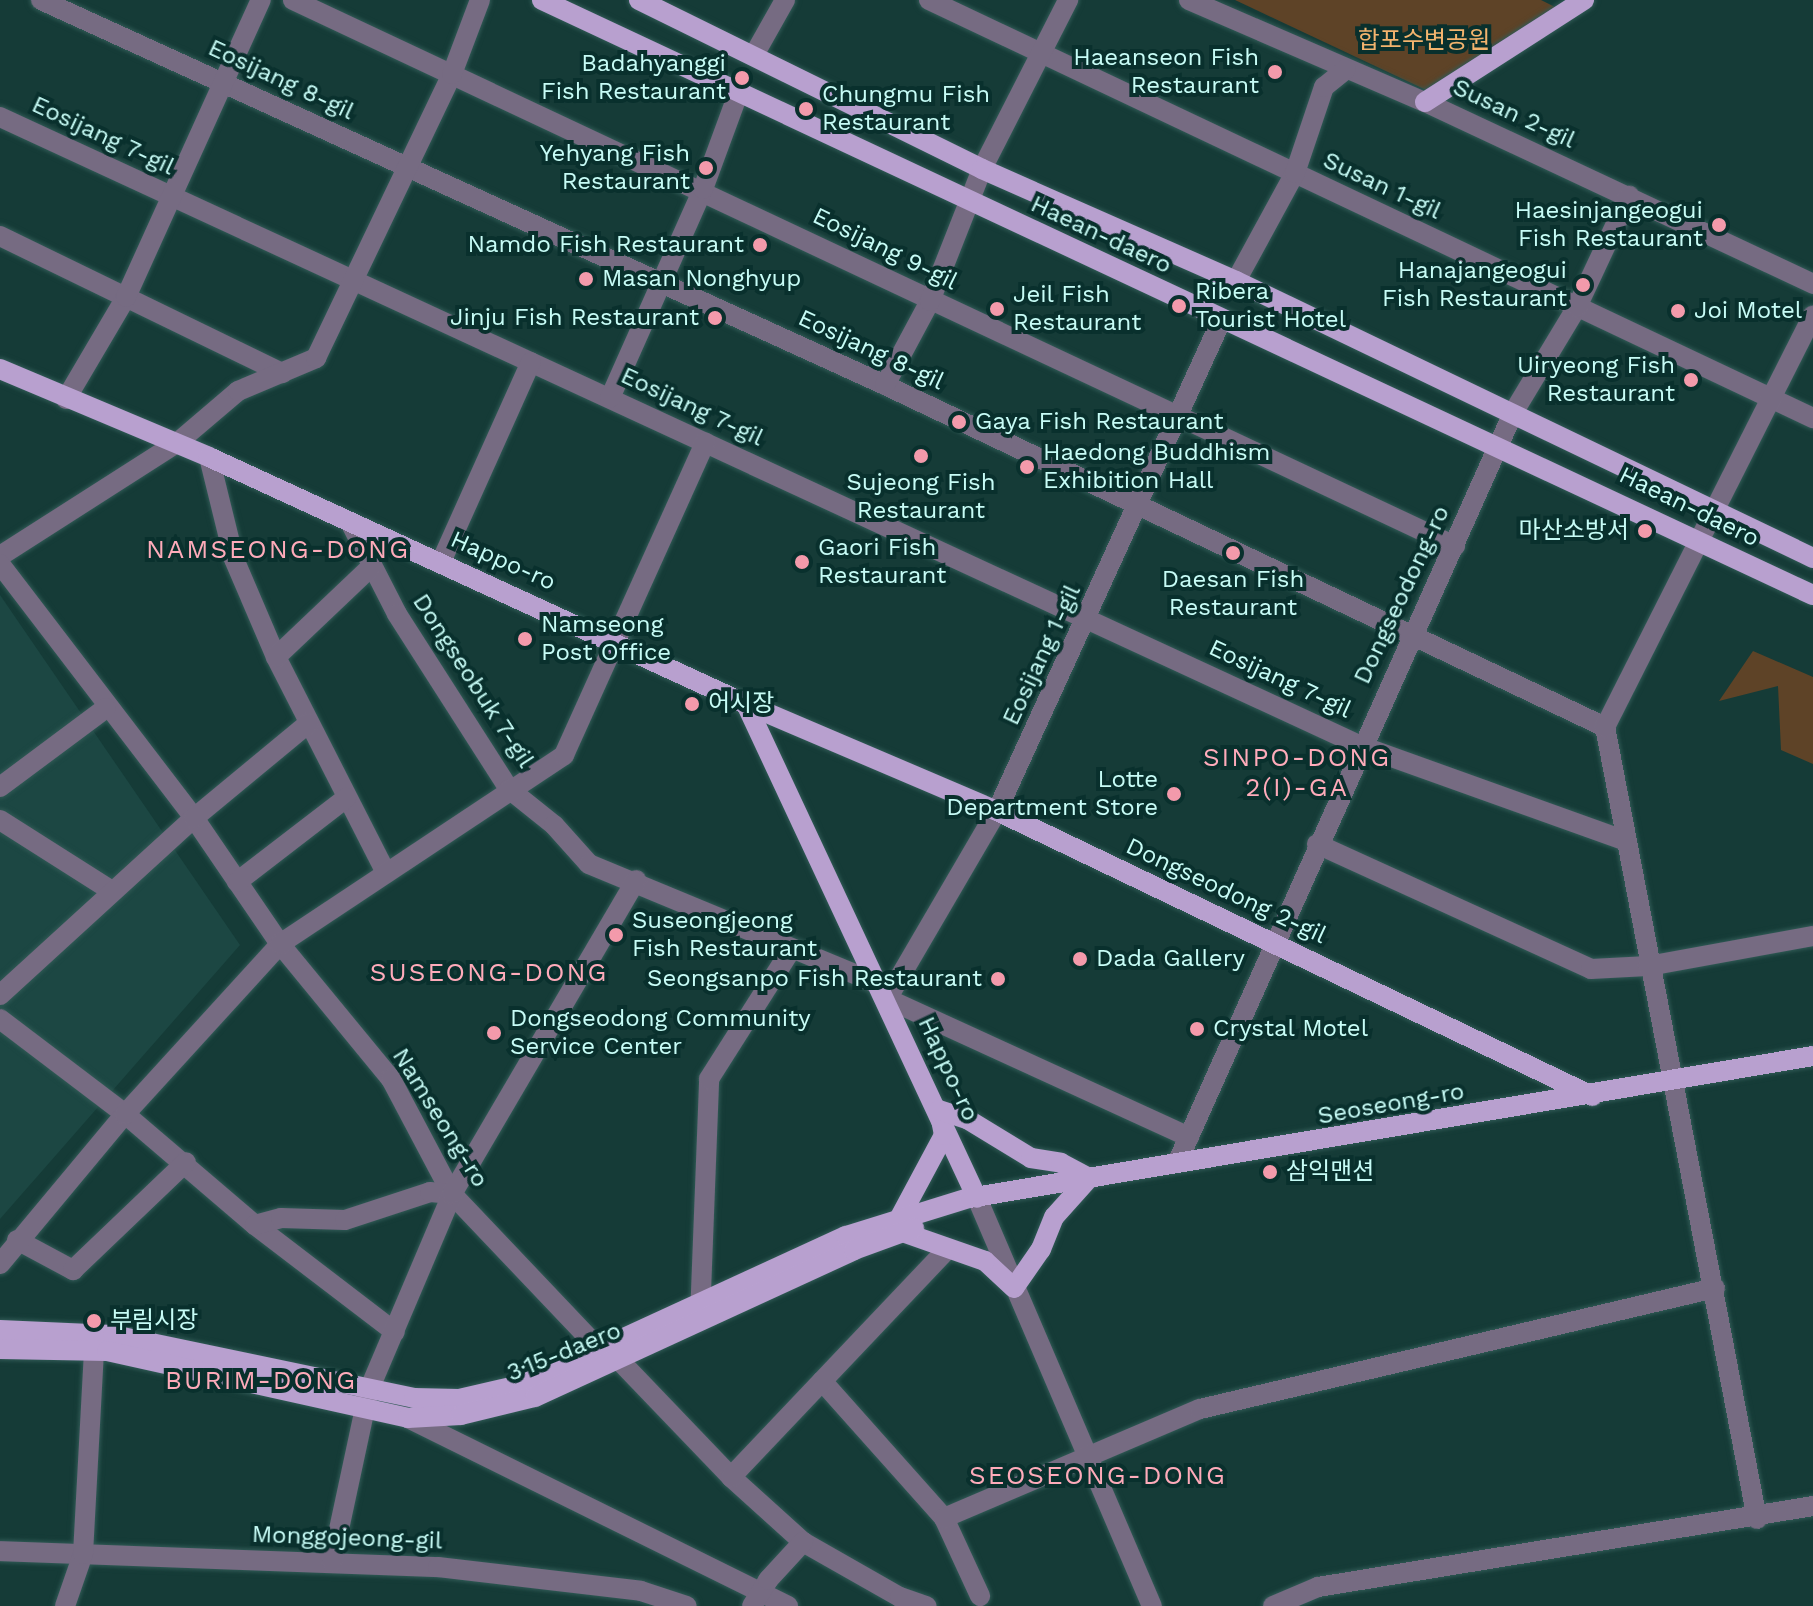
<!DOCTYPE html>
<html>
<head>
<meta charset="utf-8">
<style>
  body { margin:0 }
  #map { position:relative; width:1813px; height:1606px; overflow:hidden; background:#153b37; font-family:"Work Sans","Noto Sans KR",sans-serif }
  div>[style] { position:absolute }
  .built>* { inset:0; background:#1c4743 }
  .green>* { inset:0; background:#5e4327 }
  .roads { filter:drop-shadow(0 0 2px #315a56) drop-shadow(0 0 2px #315a56) }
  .minor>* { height:20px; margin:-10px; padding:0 10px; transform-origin:10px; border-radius:10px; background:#766b82 }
  .major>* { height:20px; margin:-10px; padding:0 10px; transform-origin:10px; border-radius:10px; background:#b8a0cf }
  .dots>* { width:22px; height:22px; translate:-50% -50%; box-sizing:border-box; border:4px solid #09302d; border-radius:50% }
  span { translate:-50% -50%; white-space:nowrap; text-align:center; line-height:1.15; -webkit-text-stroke:8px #09302d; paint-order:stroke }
  .park-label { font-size:24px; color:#f3b46e }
  .poi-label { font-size:24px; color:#c7fcf6 }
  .right { translate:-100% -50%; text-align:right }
  .left { translate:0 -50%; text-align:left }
  .street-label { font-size:24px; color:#c7fcf6 }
  .neighbourhood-label { font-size:26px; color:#feabba; letter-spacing:2px }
</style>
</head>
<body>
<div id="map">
  <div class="built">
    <div style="clip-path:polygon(0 595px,240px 945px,0 1219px)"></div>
  </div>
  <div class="green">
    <div style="clip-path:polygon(1235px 0,1541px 0,1559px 9px,1426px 90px)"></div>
    <div style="clip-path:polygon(1753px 651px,1813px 677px,1813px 764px,1781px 750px,1778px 686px,1719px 701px)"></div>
  </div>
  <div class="roads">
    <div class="minor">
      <div style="left:41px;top:0;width:928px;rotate:24.52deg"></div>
      <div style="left:885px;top:385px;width:797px;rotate:25.41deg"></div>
      <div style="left:293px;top:0;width:1284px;rotate:25.17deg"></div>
      <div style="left:929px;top:0;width:978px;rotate:25.31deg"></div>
      <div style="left:1189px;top:0;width:257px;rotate:23.4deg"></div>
      <div style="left:1425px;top:102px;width:429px;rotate:25.1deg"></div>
      <div style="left:754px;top:55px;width:63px;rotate:-60.6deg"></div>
      <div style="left:0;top:117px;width:1499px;rotate:24.8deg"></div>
      <div style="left:1361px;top:746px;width:282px;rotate:19.7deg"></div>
      <div style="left:0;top:236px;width:314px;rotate:25.9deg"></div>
      <div style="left:1236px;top:281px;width:123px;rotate:-61.4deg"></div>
      <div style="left:1295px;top:173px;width:91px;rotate:-71.4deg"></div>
      <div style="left:1324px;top:87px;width:28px;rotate:-39deg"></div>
      <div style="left:885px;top:385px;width:95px;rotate:-61.8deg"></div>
      <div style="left:930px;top:301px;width:142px;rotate:-68.5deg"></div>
      <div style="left:982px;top:169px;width:190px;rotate:-63deg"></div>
      <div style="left:610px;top:398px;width:229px;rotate:-66deg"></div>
      <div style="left:703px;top:189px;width:101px;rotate:-69.8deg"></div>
      <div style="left:66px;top:399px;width:118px;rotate:-59.5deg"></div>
      <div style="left:126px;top:297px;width:326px;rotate:-65.6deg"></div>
      <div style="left:209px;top:457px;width:105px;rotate:76.2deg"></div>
      <div style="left:234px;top:559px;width:107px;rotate:66.8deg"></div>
      <div style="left:276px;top:657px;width:242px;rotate:63deg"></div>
      <div style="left:350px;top:522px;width:103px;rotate:62.9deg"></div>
      <div style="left:397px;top:614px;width:208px;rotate:57.4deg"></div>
      <div style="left:509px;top:789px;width:58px;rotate:38.7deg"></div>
      <div style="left:554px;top:825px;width:52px;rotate:48.1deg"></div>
      <div style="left:589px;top:864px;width:316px;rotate:22.5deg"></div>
      <div style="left:0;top:556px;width:210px;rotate:-32.6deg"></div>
      <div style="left:177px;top:443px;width:80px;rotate:-40.4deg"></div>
      <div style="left:238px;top:391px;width:85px;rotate:-22.9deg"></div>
      <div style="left:316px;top:358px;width:315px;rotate:-64.4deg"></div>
      <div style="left:452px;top:74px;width:79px;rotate:-69.3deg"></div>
      <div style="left:441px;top:562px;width:219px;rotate:-65.8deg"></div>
      <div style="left:0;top:564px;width:320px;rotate:52.6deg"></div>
      <div style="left:194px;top:818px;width:153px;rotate:55.7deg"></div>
      <div style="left:280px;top:944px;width:175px;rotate:50.6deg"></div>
      <div style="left:391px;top:1079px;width:130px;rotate:62.1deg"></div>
      <div style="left:452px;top:1194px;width:215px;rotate:46.5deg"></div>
      <div style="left:600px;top:1350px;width:20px;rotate:27deg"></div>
      <div style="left:618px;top:1359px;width:163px;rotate:46.2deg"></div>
      <div style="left:731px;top:1477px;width:97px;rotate:42.1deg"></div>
      <div style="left:803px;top:1542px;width:112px;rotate:29.6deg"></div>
      <div style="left:900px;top:1597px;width:28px;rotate:19deg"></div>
      <div style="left:276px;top:657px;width:132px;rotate:-43.5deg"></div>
      <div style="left:0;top:787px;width:132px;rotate:-36.7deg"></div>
      <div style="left:0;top:820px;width:133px;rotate:32.4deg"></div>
      <div style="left:1317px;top:844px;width:301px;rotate:24.5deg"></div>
      <div style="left:1591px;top:969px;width:57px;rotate:-3deg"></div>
      <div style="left:1648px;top:966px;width:168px;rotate:-10.3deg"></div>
      <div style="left:237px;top:882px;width:138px;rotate:-37.6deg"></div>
      <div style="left:0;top:995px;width:263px;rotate:-42.4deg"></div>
      <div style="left:194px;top:818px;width:149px;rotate:-39.6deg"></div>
      <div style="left:0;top:1019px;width:157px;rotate:37.2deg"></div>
      <div style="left:125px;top:1114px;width:171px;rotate:40.5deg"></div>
      <div style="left:255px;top:1225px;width:176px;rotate:37.4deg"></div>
      <div style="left:1189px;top:1137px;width:332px;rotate:-155.4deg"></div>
      <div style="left:887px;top:999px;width:218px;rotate:-59.7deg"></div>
      <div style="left:997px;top:811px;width:539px;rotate:-65.43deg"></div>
      <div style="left:1178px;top:1161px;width:820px;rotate:-65.87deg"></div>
      <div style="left:1513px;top:413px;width:124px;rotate:-58.9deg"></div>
      <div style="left:1577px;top:307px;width:123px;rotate:-64.9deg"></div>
      <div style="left:977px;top:1198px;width:444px;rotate:66.8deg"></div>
      <div style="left:255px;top:1225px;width:27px;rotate:-15deg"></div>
      <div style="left:281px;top:1218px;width:64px;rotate:1.8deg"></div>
      <div style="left:345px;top:1220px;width:89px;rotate:-18.2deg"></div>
      <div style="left:430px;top:1192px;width:22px;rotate:5deg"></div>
      <div style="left:17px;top:1240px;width:64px;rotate:28.2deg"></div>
      <div style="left:73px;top:1270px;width:156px;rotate:-43.7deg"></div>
      <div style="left:0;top:1264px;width:195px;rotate:-50.2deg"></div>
      <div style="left:125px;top:1114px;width:230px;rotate:-47.6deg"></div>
      <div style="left:280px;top:944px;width:341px;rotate:-33.6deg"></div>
      <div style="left:564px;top:755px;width:343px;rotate:-65.7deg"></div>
      <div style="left:700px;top:1318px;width:239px;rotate:-87.8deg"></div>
      <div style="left:709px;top:1079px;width:153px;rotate:-57.6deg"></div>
      <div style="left:822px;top:1381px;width:183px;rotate:48.3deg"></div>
      <div style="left:944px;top:1518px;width:86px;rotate:65.2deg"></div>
      <div style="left:408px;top:1418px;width:424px;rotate:26.3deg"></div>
      <div style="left:731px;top:1477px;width:315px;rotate:-46.5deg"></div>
      <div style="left:944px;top:1518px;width:278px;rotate:-23.1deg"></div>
      <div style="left:1200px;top:1409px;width:529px;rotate:-13.22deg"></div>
      <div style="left:1757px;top:1519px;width:806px;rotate:-100.86deg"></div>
      <div style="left:1605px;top:727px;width:461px;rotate:-63.2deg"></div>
      <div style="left:0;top:1551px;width:438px;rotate:2.1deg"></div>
      <div style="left:438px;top:1567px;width:204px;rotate:6.7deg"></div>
      <div style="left:641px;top:1591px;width:48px;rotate:18.1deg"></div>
      <div style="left:332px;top:1562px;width:176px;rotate:-77.9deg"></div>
      <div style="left:369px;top:1390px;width:213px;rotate:-67deg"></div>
      <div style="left:452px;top:1194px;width:364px;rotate:-59.6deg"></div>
      <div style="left:65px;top:1606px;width:55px;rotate:-70.9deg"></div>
      <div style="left:83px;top:1554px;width:204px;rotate:-86.9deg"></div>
      <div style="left:752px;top:1606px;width:31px;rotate:-58deg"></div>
      <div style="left:768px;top:1580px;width:52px;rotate:-47.4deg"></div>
      <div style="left:1273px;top:1606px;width:49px;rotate:-22.9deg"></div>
      <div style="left:1318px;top:1587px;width:502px;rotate:-9.29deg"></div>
    </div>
    <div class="major">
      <div style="left:542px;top:0;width:1403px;rotate:25.09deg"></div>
      <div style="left:639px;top:0;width:382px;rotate:26.2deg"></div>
      <div style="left:982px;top:169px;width:278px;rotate:23.8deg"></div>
      <div style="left:1236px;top:281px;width:640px;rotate:25.64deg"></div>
      <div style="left:1425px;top:102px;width:189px;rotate:-32.7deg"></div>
      <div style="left:0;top:369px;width:227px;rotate:22.8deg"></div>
      <div style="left:209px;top:457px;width:591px;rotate:24.7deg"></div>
      <div style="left:746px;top:704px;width:545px;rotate:64.94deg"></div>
      <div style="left:746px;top:704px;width:273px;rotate:23.1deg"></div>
      <div style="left:997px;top:811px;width:660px;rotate:25.59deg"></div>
      <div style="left:899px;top:1219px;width:95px;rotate:-61.8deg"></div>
      <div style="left:944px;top:1135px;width:25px;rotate:-101deg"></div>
      <div style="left:939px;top:1110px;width:29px;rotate:18deg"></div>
      <div style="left:967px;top:1119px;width:75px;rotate:31.4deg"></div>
      <div style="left:1031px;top:1158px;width:30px;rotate:9deg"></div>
      <div style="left:1061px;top:1163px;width:32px;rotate:28deg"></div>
      <div style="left:1089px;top:1178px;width:52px;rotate:131.9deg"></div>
      <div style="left:1054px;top:1217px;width:35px;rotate:112deg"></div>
      <div style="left:1041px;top:1249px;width:47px;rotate:124.7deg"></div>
      <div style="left:1014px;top:1288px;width:40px;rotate:-137deg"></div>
      <div style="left:985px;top:1261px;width:88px;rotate:-160.7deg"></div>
      <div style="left:0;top:1330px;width:113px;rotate:2.5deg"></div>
      <div style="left:113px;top:1335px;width:308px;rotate:11.8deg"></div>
      <div style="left:414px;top:1398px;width:45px;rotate:1.3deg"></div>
      <div style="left:459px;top:1399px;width:67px;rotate:-13deg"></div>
      <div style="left:524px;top:1384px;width:354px;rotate:-24.7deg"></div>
      <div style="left:846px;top:1236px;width:129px;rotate:-17.2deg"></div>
      <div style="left:969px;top:1198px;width:856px;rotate:-9.55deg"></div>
      <div style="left:0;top:1349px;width:107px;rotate:1.1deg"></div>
      <div style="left:107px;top:1351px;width:308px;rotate:12.5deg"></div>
      <div style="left:408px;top:1418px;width:53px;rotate:-3.2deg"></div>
      <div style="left:461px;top:1415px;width:76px;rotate:-13.7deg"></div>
      <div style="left:535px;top:1397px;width:351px;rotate:-24.7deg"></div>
      <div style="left:854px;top:1250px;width:64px;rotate:-20.1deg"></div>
    </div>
  </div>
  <div class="dots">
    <div style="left:1275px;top:72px;background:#f39aab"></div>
    <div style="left:742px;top:78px;background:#f39aab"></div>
    <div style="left:806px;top:109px;background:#f39aab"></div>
    <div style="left:706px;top:168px;background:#f39aab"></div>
    <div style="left:1719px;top:225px;background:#f39aab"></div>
    <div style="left:760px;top:245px;background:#f39aab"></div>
    <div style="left:586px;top:279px;background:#f39aab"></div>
    <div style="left:1583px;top:285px;background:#f39aab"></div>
    <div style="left:1179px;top:306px;background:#f39aab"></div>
    <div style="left:997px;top:309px;background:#f39aab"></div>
    <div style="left:1678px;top:311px;background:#f39aab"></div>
    <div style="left:715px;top:318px;background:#f39aab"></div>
    <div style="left:1691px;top:380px;background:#f39aab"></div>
    <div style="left:959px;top:422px;background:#f39aab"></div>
    <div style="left:921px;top:456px;background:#f39aab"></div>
    <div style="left:1027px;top:467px;background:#f39aab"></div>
    <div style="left:1645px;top:531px;background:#f39aab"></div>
    <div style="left:1233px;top:553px;background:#f39aab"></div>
    <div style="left:802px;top:562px;background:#f39aab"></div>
    <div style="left:525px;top:639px;background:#f39aab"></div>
    <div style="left:692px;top:704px;background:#f39aab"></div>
    <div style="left:1174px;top:794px;background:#f39aab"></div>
    <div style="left:616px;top:935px;background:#f39aab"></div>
    <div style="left:1080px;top:959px;background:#f39aab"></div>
    <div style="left:998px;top:979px;background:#f39aab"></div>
    <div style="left:1197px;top:1029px;background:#f39aab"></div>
    <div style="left:494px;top:1033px;background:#f39aab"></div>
    <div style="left:1270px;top:1172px;background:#f39aab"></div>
    <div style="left:94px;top:1321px;background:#f39aab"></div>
  </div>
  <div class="park-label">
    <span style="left:1424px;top:41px">합포수변공원</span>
  </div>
  <div class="poi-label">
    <span class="right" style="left:1259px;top:72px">Haeanseon Fish<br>Restaurant</span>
    <span class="right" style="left:726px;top:78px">Badahyanggi<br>Fish Restaurant</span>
    <span class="left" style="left:822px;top:109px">Chungmu Fish<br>Restaurant</span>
    <span class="right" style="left:690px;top:168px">Yehyang Fish<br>Restaurant</span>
    <span class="right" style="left:1703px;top:225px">Haesinjangeogui<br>Fish Restaurant</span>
    <span class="right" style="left:744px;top:245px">Namdo Fish Restaurant</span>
    <span class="right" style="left:1567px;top:285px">Hanajangeogui<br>Fish Restaurant</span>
    <span class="left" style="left:602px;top:279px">Masan Nonghyup</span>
    <span class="left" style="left:1195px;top:306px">Ribera<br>Tourist Hotel</span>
    <span class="left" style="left:1013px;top:309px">Jeil Fish<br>Restaurant</span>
    <span class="left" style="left:1694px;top:311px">Joi Motel</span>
    <span class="right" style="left:699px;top:318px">Jinju Fish Restaurant</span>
    <span class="right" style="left:1675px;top:380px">Uiryeong Fish<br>Restaurant</span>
    <span class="left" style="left:975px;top:422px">Gaya Fish Restaurant</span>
    <span class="left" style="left:1043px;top:467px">Haedong Buddhism<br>Exhibition Hall</span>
    <span style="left:921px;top:497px">Sujeong Fish<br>Restaurant</span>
    <span class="right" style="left:1629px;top:531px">마산소방서</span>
    <span class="left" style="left:818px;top:562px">Gaori Fish<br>Restaurant</span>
    <span style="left:1233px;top:594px">Daesan Fish<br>Restaurant</span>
    <span class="left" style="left:541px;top:639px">Namseong<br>Post Office</span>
    <span class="left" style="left:708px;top:704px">어시장</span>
    <span class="right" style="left:1158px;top:794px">Lotte<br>Department Store</span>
    <span class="left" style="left:632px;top:935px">Suseongjeong<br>Fish Restaurant</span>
    <span class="left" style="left:1096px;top:959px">Dada Gallery</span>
    <span class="right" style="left:982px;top:979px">Seongsanpo Fish Restaurant</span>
    <span class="left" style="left:510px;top:1033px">Dongseodong Community<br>Service Center</span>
    <span class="left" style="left:1213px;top:1029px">Crystal Motel</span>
    <span class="left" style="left:1286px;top:1172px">삼익맨션</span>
    <span class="left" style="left:110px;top:1321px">부림시장</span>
  </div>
  <div class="street-label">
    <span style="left:281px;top:80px;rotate:25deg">Eosijang 8-gil</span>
    <span style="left:1514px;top:114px;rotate:25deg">Susan 2-gil</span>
    <span style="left:103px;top:136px;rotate:25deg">Eosijang 7-gil</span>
    <span style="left:1382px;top:186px;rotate:25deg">Susan 1-gil</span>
    <span style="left:1101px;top:235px;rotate:25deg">Haean-daero</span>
    <span style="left:885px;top:249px;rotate:26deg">Eosijang 9-gil</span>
    <span style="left:871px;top:350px;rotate:25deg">Eosijang 8-gil</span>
    <span style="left:692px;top:407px;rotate:25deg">Eosijang 7-gil</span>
    <span style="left:1689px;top:507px;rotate:26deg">Haean-daero</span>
    <span style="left:503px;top:561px;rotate:24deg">Happo-ro</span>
    <span style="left:1402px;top:595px;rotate:-65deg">Dongseodong-ro</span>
    <span style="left:1042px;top:655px;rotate:-65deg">Eosijang 1-gil</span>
    <span style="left:1280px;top:679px;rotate:25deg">Eosijang 7-gil</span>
    <span style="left:473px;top:681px;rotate:57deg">Dongseobuk 7-gil</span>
    <span style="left:1226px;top:891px;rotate:25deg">Dongseodong 2-gil</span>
    <span style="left:948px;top:1069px;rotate:65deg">Happo-ro</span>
    <span style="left:1391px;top:1104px;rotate:-10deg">Seoseong-ro</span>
    <span style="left:440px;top:1118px;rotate:58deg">Namseong-ro</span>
    <span style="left:564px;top:1352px;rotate:-22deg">3·15-daero</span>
    <span style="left:347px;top:1538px;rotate:2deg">Monggojeong-gil</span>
  </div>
  <div class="neighbourhood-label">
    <span style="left:278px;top:550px">NAMSEONG-DONG</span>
    <span style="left:1297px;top:773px">SINPO-DONG<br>2(I)-GA</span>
    <span style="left:489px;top:973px">SUSEONG-DONG</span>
    <span style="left:261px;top:1381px">BURIM-DONG</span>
    <span style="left:1098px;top:1476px">SEOSEONG-DONG</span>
  </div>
</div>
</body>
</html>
